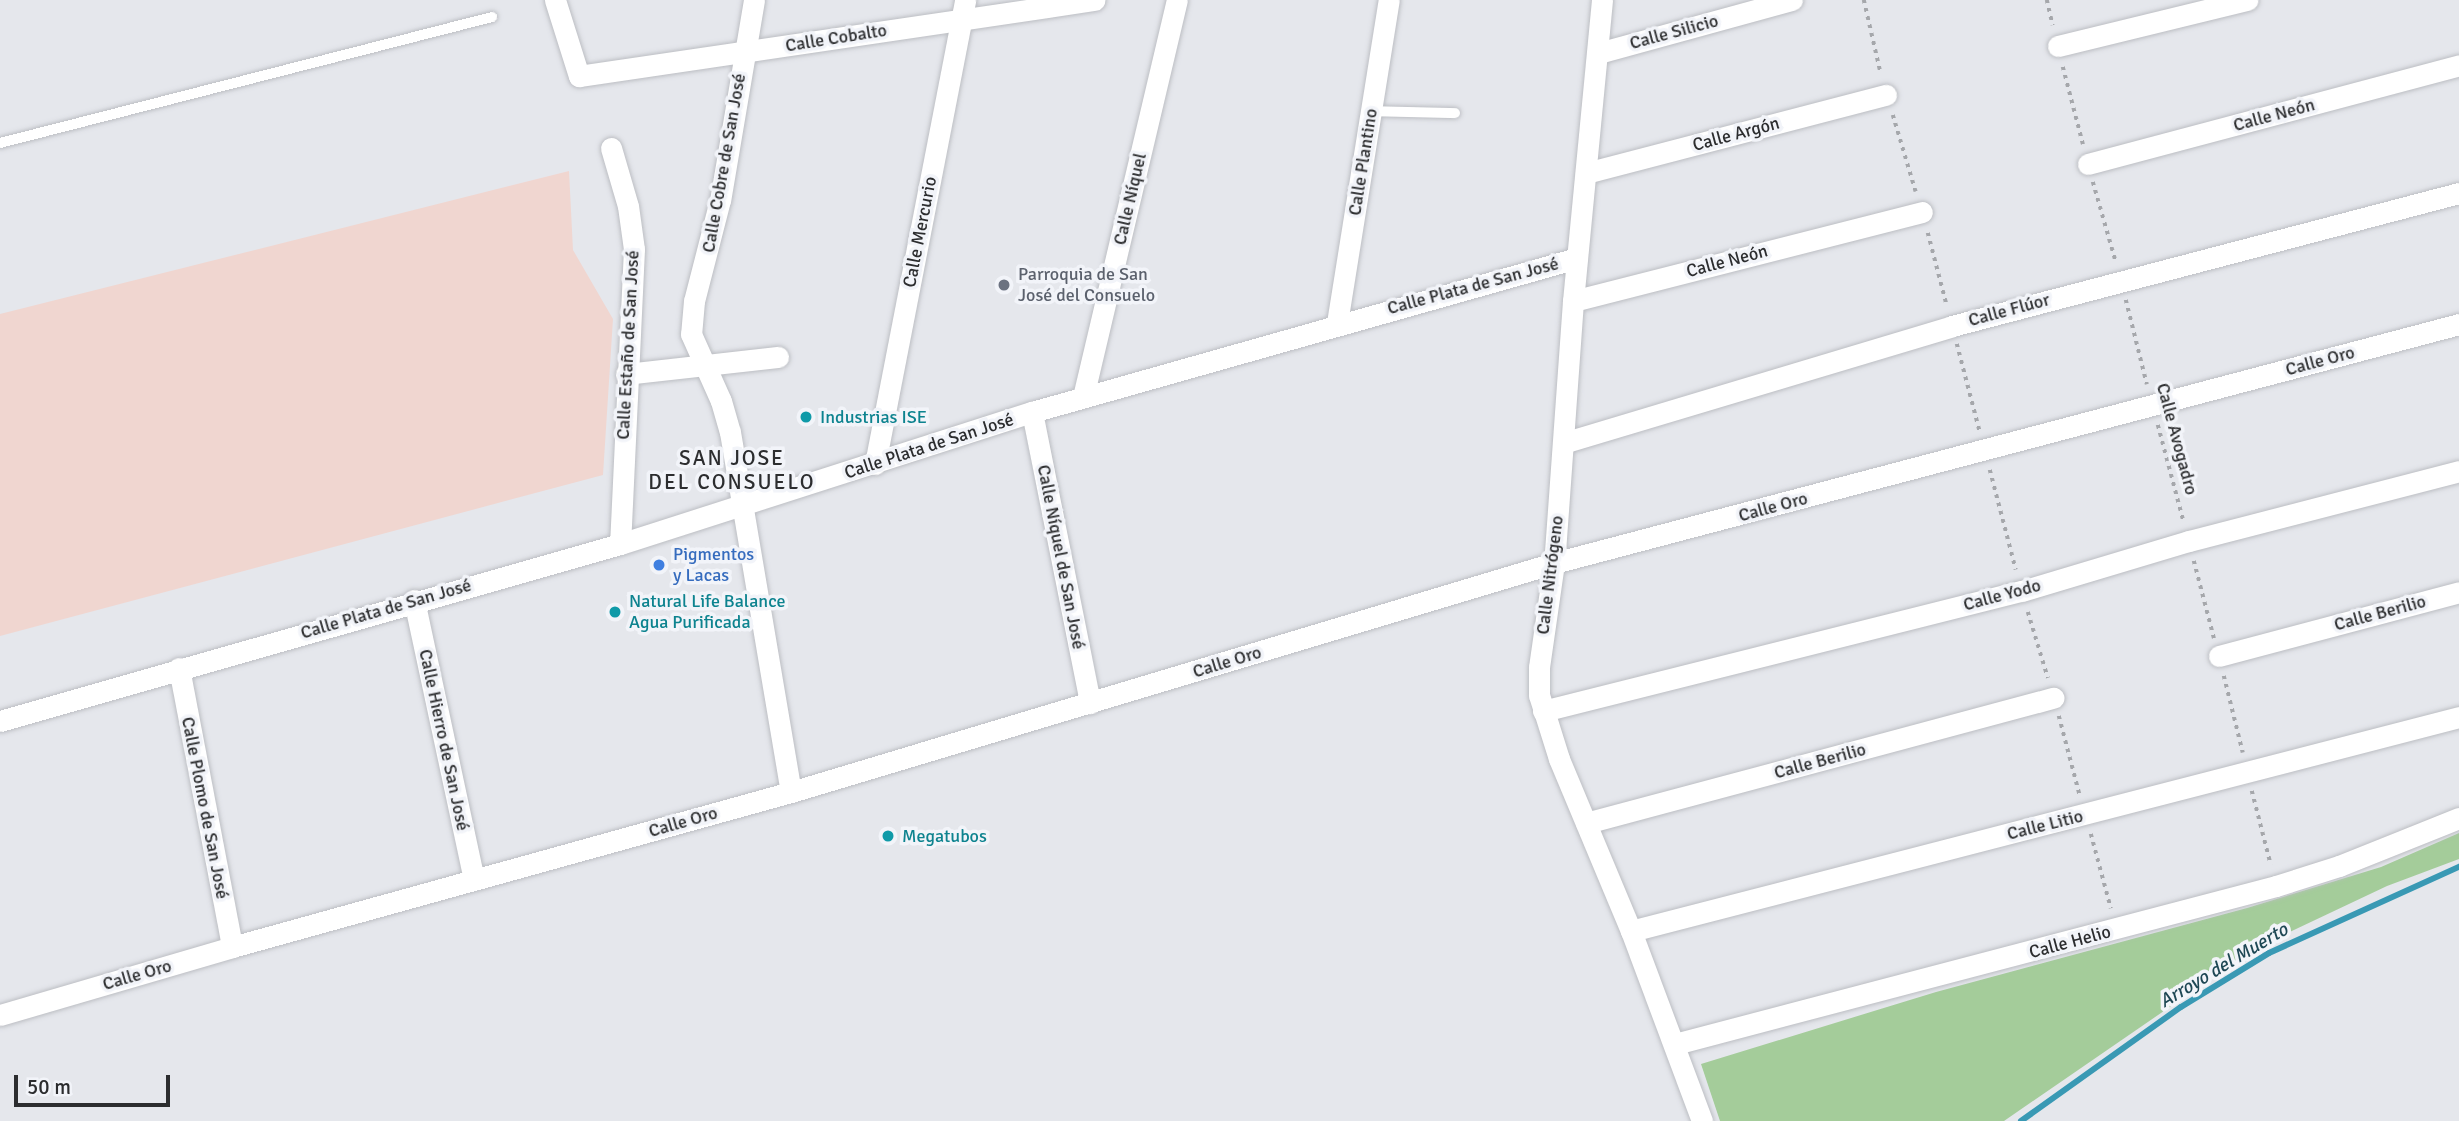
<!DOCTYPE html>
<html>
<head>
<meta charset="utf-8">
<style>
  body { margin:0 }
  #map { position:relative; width:2459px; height:1121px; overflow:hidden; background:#e5e7ec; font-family:Signika,sans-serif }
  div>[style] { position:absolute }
  .commercial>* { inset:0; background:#f0d6d0 }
  .green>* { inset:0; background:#a4cc9a }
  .stream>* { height:6px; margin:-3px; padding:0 3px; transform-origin:3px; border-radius:3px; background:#3999b4 }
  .path>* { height:3.5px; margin-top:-1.75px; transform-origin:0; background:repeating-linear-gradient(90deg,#a5a7ab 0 3.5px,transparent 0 8.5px) }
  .roads { filter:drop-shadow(0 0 2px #bcbec3) drop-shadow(0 0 2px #bcbec3) }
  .lane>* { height:10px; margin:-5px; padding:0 5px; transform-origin:5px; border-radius:5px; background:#fff }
  .street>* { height:21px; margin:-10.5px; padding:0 10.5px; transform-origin:10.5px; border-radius:10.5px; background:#fff }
  .dots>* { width:19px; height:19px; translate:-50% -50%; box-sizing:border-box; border:4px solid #f2f4f9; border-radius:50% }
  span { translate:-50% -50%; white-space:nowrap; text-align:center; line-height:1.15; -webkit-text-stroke:7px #f2f4f9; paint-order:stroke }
  .street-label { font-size:18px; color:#2c2d2f }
  .worship-label { font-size:18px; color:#5b616d }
  .left { translate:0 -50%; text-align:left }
  .culture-label { font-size:18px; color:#0d838f }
  .shop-label { font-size:18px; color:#366cbe }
  .water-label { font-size:19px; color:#1e4754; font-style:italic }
  .quarter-label { font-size:21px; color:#2c2d2f; letter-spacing:2px }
  .scale { position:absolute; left:14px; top:1075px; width:156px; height:32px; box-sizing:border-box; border:4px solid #2c2d2f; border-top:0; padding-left:9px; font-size:21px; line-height:24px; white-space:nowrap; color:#2c2d2f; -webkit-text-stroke:5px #f2f4f9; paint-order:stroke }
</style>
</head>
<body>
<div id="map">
  <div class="commercial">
    <div style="clip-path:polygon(569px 171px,573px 250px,613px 319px,603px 475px,0 636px,0 314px)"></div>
  </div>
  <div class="green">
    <div style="clip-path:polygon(2459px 833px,2459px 859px,2387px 886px,2254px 949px,2004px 1121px,1720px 1121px,1701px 1064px,1936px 992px,2247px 908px,2381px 867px)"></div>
  </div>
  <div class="stream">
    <div style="left:2021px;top:1121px;width:196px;rotate:-35.5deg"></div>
    <div style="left:2181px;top:1007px;width:103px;rotate:-31.5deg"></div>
    <div style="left:2269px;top:953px;width:209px;rotate:-24.4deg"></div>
  </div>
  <div class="path">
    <div style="left:1864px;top:0;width:76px;rotate:77.1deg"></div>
    <div style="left:2047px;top:0;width:26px;rotate:77deg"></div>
    <div style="left:2063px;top:67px;width:80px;rotate:75.4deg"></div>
    <div style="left:1893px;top:115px;width:80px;rotate:73.4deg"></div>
    <div style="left:2093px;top:182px;width:83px;rotate:74deg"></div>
    <div style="left:1928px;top:233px;width:75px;rotate:75.4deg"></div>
    <div style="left:2126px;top:300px;width:87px;rotate:76deg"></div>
    <div style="left:1957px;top:344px;width:91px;rotate:75.4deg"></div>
    <div style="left:2158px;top:425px;width:101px;rotate:75.1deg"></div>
    <div style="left:1990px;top:470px;width:103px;rotate:75.4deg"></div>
    <div style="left:2194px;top:561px;width:80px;rotate:75.4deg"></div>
    <div style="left:2028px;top:612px;width:69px;rotate:73.1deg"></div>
    <div style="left:2224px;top:676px;width:79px;rotate:76.1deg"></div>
    <div style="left:2059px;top:716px;width:83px;rotate:75.3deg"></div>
    <div style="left:2252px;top:791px;width:76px;rotate:75.6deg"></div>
    <div style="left:2091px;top:834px;width:77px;rotate:74.9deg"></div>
  </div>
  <div class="roads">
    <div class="lane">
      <div style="left:1371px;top:111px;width:84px;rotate:1.4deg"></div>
      <div style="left:0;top:143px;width:508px;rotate:-14.36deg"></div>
    </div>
    <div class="street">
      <div style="left:555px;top:0;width:80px;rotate:72.5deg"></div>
      <div style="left:579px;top:76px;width:521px;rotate:-8.39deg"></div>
      <div style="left:754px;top:0;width:203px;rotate:99.6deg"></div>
      <div style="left:720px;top:200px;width:104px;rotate:104.4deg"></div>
      <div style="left:694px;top:301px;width:33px;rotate:95deg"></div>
      <div style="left:691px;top:334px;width:73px;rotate:65.9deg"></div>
      <div style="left:721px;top:401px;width:32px;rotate:74deg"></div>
      <div style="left:730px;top:432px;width:365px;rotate:80.4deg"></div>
      <div style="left:1602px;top:0;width:302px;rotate:95.5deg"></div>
      <div style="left:1573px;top:301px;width:263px;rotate:94.1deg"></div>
      <div style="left:1554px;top:563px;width:105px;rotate:98.2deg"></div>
      <div style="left:1539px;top:667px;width:28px;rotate:90deg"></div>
      <div style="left:1539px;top:695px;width:67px;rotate:72.6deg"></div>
      <div style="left:1559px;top:759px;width:186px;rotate:67.3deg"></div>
      <div style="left:1631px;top:931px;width:203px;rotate:69.5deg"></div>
      <div style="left:2058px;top:46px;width:195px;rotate:-13.7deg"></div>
      <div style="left:1598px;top:53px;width:201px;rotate:-15.3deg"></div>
      <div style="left:611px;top:148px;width:60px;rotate:73.7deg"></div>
      <div style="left:628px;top:206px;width:43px;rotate:82.1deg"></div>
      <div style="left:634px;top:249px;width:295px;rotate:92.7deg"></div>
      <div style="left:2088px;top:164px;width:384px;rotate:-14.9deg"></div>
      <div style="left:1586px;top:173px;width:310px;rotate:-14.6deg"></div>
      <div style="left:1573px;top:301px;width:360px;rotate:-14.3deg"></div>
      <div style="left:1337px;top:323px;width:327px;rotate:-80.9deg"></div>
      <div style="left:626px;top:374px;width:153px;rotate:-6.4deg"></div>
      <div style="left:1083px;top:397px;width:408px;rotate:-76.7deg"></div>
      <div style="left:1032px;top:412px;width:297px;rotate:78.7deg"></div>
      <div style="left:1563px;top:443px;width:406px;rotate:-16.7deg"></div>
      <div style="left:1952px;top:326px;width:524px;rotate:-14.7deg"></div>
      <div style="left:875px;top:464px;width:473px;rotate:-79deg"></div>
      <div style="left:414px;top:600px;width:286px;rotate:77.9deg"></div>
      <div style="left:2219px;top:656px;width:248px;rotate:-14.9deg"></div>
      <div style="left:179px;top:668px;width:284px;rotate:79.2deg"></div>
      <div style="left:1543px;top:711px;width:494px;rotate:-14.1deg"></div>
      <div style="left:2022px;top:591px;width:174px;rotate:-16.7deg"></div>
      <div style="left:2189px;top:541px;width:279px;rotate:-14.5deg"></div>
      <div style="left:0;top:721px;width:645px;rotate:-15.93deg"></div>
      <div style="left:620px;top:544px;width:433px;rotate:-17.8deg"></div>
      <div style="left:1032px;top:412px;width:566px;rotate:-15.78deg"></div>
      <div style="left:1586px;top:823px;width:484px;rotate:-15deg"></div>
      <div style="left:1631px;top:931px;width:855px;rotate:-14.49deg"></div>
      <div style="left:0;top:1015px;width:242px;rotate:-16.3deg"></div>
      <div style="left:232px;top:947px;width:580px;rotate:-15.5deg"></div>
      <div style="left:791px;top:792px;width:797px;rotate:-16.71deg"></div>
      <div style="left:1554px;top:563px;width:936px;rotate:-14.79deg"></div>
      <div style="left:1675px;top:1044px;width:621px;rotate:-14.73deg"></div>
      <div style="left:2276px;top:886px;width:66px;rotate:-17.6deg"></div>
      <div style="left:2339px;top:866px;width:129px;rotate:-21.8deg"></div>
    </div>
  </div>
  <div class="dots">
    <div style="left:1004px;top:285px;background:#6b7280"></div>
    <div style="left:806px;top:417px;background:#0f9aa8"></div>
    <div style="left:659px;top:565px;background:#3f7fe0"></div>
    <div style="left:615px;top:612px;background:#0f9aa8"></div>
    <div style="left:888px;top:836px;background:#0f9aa8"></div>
  </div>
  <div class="street-label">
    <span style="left:1674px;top:32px;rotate:-15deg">Calle Silicio</span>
    <span style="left:836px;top:38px;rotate:-9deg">Calle Cobalto</span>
    <span style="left:2274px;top:115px;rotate:-15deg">Calle Neón</span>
    <span style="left:1736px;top:134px;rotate:-15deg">Calle Argón</span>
    <span style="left:1363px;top:162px;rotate:-81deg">Calle Plantino</span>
    <span style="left:724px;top:163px;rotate:-80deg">Calle Cobre de San José</span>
    <span style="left:1130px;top:199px;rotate:-77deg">Calle Níquel</span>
    <span style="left:920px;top:232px;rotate:-79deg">Calle Mercurio</span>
    <span style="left:1727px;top:261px;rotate:-15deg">Calle Neón</span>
    <span style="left:1473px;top:286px;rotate:-15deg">Calle Plata de San José</span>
    <span style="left:2009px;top:310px;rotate:-15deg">Calle Flúor</span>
    <span style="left:628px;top:345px;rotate:-87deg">Calle Estaño de San José</span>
    <span style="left:2320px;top:361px;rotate:-15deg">Calle Oro</span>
    <span style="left:2177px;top:439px;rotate:75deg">Calle Avogadro</span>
    <span style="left:929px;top:446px;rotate:-18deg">Calle Plata de San José</span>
    <span style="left:1773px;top:507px;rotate:-15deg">Calle Oro</span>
    <span style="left:1061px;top:557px;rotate:79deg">Calle Níquel de San José</span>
    <span style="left:1550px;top:575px;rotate:-83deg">Calle Nitrógeno</span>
    <span style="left:2002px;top:595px;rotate:-15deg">Calle Yodo</span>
    <span style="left:386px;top:609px;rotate:-16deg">Calle Plata de San José</span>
    <span style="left:2380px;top:613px;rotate:-15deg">Calle Berilio</span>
    <span style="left:1227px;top:662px;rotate:-17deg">Calle Oro</span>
    <span style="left:444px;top:740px;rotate:78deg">Calle Hierro de San José</span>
    <span style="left:1820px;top:761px;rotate:-15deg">Calle Berilio</span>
    <span style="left:205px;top:808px;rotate:79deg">Calle Plomo de San José</span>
    <span style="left:683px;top:822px;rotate:-16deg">Calle Oro</span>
    <span style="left:2045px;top:825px;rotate:-14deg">Calle Litio</span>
    <span style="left:2070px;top:942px;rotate:-15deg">Calle Helio</span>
    <span style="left:137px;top:975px;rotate:-16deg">Calle Oro</span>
  </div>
  <div class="worship-label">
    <span class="left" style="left:1018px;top:285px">Parroquia de San<br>José del Consuelo</span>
  </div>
  <div class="culture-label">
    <span class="left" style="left:820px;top:417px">Industrias ISE</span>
    <span class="left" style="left:629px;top:612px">Natural Life Balance<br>Agua Purificada</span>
    <span class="left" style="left:902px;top:836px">Megatubos</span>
  </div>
  <div class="shop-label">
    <span class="left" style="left:673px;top:565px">Pigmentos<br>y Lacas</span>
  </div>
  <div class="water-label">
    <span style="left:2224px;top:966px;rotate:-31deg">Arroyo del Muerto</span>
  </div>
  <div class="quarter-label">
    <span style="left:732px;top:470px">SAN JOSE<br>DEL CONSUELO</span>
  </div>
  <div class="scale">50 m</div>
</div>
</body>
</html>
